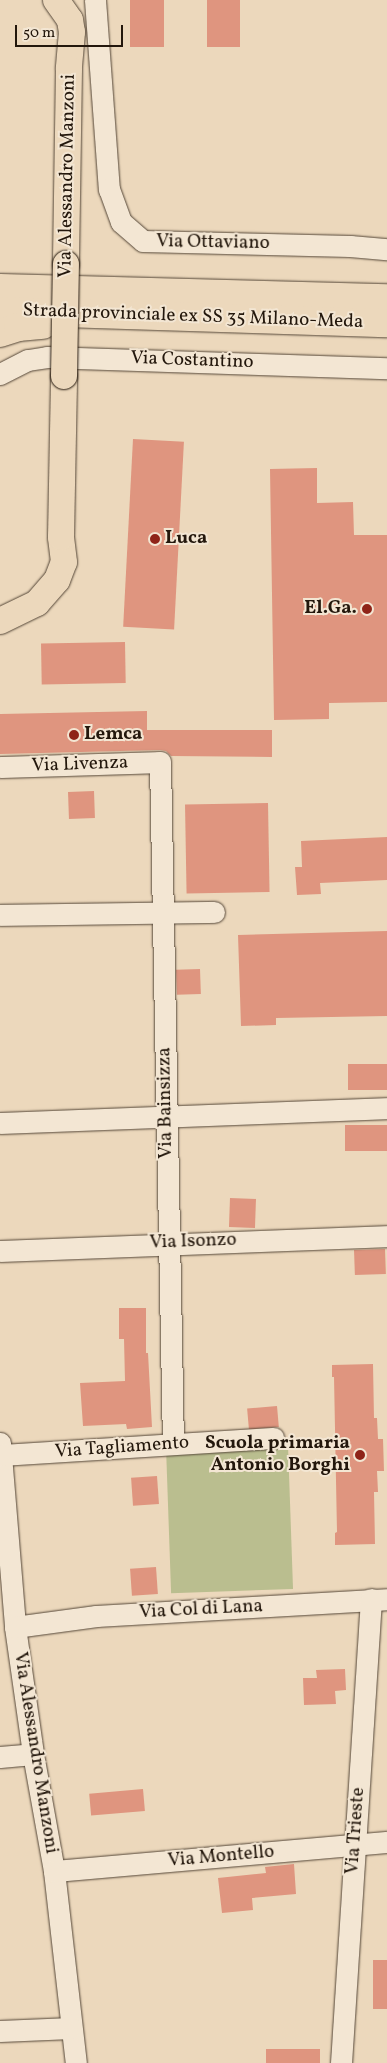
<!DOCTYPE html>
<html>
<head>
<meta charset="utf-8">
<style>
  body { margin:0 }
  #map { position:relative; width:387px; height:2063px; overflow:hidden; background:#ecd8bc; font-family:Vollkorn,serif }
  div>[style] { position:absolute }
  .green>* { inset:0; background:#babe8f; transform-origin:0 0 }
  .building>* { inset:0; background:#df957f; transform-origin:0 0 }
  .roads { filter:drop-shadow(0 0 1px #554738) drop-shadow(0 0 1px #554738) }
  .minor>* { height:21px; margin:-10.5px; padding:0 10.5px; transform-origin:10.5px; border-radius:10.5px; background:#f3e6d3 }
  .major>* { height:26px; margin:-13px; padding:0 13px; transform-origin:13px; border-radius:13px; background:#ecd8bc }
  .highway>* { height:28px; margin:-14px; padding:0 14px; transform-origin:14px; border-radius:14px; background:#ecd8bc }
  .bridges { filter:drop-shadow(0 0 1px #23170c) drop-shadow(0 0 1px #23170c) }
  .major-bridge>* { height:26px; margin:-13px; padding:0 13px; transform-origin:13px; border-radius:13px; background:#ecd8bc }
  .dots>* { width:14px; height:14px; translate:-50% -50%; box-sizing:border-box; border:2px solid #f3e6d3; border-radius:50% }
  span { translate:-50% -50%; white-space:nowrap; text-align:center; line-height:1.15; -webkit-text-stroke:4px #f3e6d3; paint-order:stroke }
  .street-label { font-size:19px; color:#23170c }
  .poi-label { font-size:19px; color:#23170c; font-weight:700 }
  .left { translate:0 -50%; text-align:left }
  .right { translate:-100% -50%; text-align:right }
  .scale { position:absolute; left:15px; top:25px; width:108px; height:22px; box-sizing:border-box; border:2px solid #23170c; border-top:0; padding-left:6px; font-size:15px; line-height:18px; white-space:nowrap; color:#23170c; -webkit-text-stroke:4px #f3e6d3; paint-order:stroke }
</style>
</head>
<body>
<div id="map">
  <div class="green">
    <div style="left:288px;top:1445px;width:144px;height:122px;rotate:88deg"></div>
  </div>
  <div class="building">
    <div style="left:130px;top:0;width:34px;height:47px"></div>
    <div style="left:207px;top:0;width:33px;height:47px"></div>
    <div style="left:133px;top:439px;width:51px;height:188px;rotate:3deg"></div>
    <div style="clip-path:polygon(317px 468px,317px 503px,353px 502px,354px 535px,387px 535px,387px 702px,329px 703px,329px 719px,274px 720px,270px 469px)"></div>
    <div style="left:125px;top:642px;width:41px;height:84px;rotate:89deg"></div>
    <div style="clip-path:polygon(147px 711px,147px 730px,272px 730px,272px 757px,171px 756px,166px 751px,160px 750px,0 754px,0 714px)"></div>
    <div style="left:94px;top:791px;width:27px;height:26px;rotate:88deg"></div>
    <div style="left:268px;top:803px;width:89px;height:83px;rotate:89deg"></div>
    <div style="clip-path:polygon(387px 837px,387px 880px,320px 883px,321px 894px,297px 895px,295px 867px,302px 867px,301px 841px)"></div>
    <div style="clip-path:polygon(387px 931px,387px 1016px,276px 1018px,276px 1025px,241px 1026px,238px 935px)"></div>
    <div style="left:200px;top:969px;width:25px;height:24px;rotate:88deg"></div>
    <div style="left:387px;top:1064px;width:26px;height:39px;rotate:90deg"></div>
    <div style="left:387px;top:1125px;width:26px;height:42px;rotate:90deg"></div>
    <div style="left:230px;top:1198px;width:26px;height:29px;rotate:2deg"></div>
    <div style="left:385px;top:1249px;width:25px;height:31px;rotate:88deg"></div>
    <div style="clip-path:polygon(119px 1308px,146px 1308px,146px 1353px,148px 1353px,152px 1427px,127px 1429px,126px 1424px,83px 1426px,80px 1383px,125px 1381px,124px 1339px,119px 1339px)"></div>
    <div style="clip-path:polygon(373px 1364px,374px 1418px,377px 1418px,378px 1439px,383px 1439px,384px 1471px,377px 1471px,378px 1492px,374px 1492px,375px 1544px,335px 1545px,335px 1533px,337px 1532px,334px 1377px,332px 1377px,332px 1365px)"></div>
    <div style="left:277px;top:1406px;width:21px;height:30px;rotate:85deg"></div>
    <div style="left:157px;top:1476px;width:28px;height:26px;rotate:86deg"></div>
    <div style="left:156px;top:1567px;width:27px;height:26px;rotate:86deg"></div>
    <div style="clip-path:polygon(345px 1669px,346px 1690px,335px 1691px,336px 1704px,304px 1705px,303px 1678px,317px 1678px,316px 1670px)"></div>
    <div style="left:143px;top:1789px;width:22px;height:54px;rotate:85deg"></div>
    <div style="clip-path:polygon(294px 1864px,296px 1894px,252px 1898px,253px 1910px,222px 1913px,218px 1878px,266px 1873px,265px 1867px)"></div>
    <div style="left:387px;top:1960px;width:49px;height:14px;rotate:90deg"></div>
    <div style="left:320px;top:2049px;width:14px;height:54px;rotate:90deg"></div>
  </div>
  <div class="roads">
    <div class="minor">
      <div style="left:95px;top:0;width:190px;rotate:85.8deg"></div>
      <div style="left:109px;top:189px;width:35px;rotate:70deg"></div>
      <div style="left:121px;top:222px;width:29px;rotate:41deg"></div>
      <div style="left:143px;top:241px;width:207px;rotate:1.4deg"></div>
      <div style="left:350px;top:246px;width:37px;rotate:5deg"></div>
      <div style="left:0;top:374px;width:31px;rotate:-27deg"></div>
      <div style="left:28px;top:360px;width:19px;rotate:-9deg"></div>
      <div style="left:47px;top:357px;width:340px;rotate:1.9deg"></div>
      <div style="left:0;top:767px;width:160px;rotate:-1.8deg"></div>
      <div style="left:160px;top:762px;width:682px;rotate:88.91deg"></div>
      <div style="left:0;top:915px;width:214px;rotate:-0.8deg"></div>
      <div style="left:0;top:1123px;width:387px;rotate:-2.2deg"></div>
      <div style="left:0;top:1251px;width:387px;rotate:-2.2deg"></div>
      <div style="left:0;top:1443px;width:185px;rotate:85.3deg"></div>
      <div style="left:15px;top:1627px;width:128px;rotate:81.9deg"></div>
      <div style="left:33px;top:1754px;width:119px;rotate:79.8deg"></div>
      <div style="left:54px;top:1871px;width:193px;rotate:83.5deg"></div>
      <div style="left:1px;top:1455px;width:273px;rotate:-3.6deg"></div>
      <div style="left:15px;top:1627px;width:82px;rotate:-7.7deg"></div>
      <div style="left:96px;top:1616px;width:291px;rotate:-3.3deg"></div>
      <div style="left:0;top:1757px;width:33px;rotate:-5deg"></div>
      <div style="left:54px;top:1871px;width:334px;rotate:-5deg"></div>
      <div style="left:0;top:2031px;width:71px;rotate:-2.4deg"></div>
      <div style="left:341px;top:2063px;width:465px;rotate:-86.3deg"></div>
    </div>
    <div class="major">
      <div style="left:56px;top:0;width:24px;rotate:55deg"></div>
      <div style="left:70px;top:20px;width:12px;rotate:81deg"></div>
      <div style="left:72px;top:32px;width:37px;rotate:95deg"></div>
      <div style="left:69px;top:69px;width:195px;rotate:90.9deg"></div>
      <div style="left:0;top:621px;width:41px;rotate:-25.9deg"></div>
      <div style="left:37px;top:603px;width:30px;rotate:-49deg"></div>
      <div style="left:57px;top:580px;width:19px;rotate:-69deg"></div>
      <div style="left:64px;top:562px;width:25px;rotate:-97deg"></div>
      <div style="left:61px;top:537px;width:161px;rotate:-88.9deg"></div>
    </div>
    <div class="highway">
      <div style="left:0;top:288px;width:387px;rotate:1.5deg"></div>
      <div style="left:0;top:311px;width:387px;rotate:1.8deg"></div>
      <div style="left:0;top:333px;width:19px;rotate:-18deg"></div>
      <div style="left:18px;top:327px;width:25px;rotate:-5deg"></div>
    </div>
  </div>
  <div class="bridges">
    <div class="major-bridge">
      <div style="left:64px;top:376px;width:112px;rotate:-89deg"></div>
    </div>
  </div>
  <div class="dots">
    <div style="left:155px;top:539px;background:#8f2418"></div>
    <div style="left:367px;top:609px;background:#8f2418"></div>
    <div style="left:74px;top:735px;background:#8f2418"></div>
    <div style="left:360px;top:1455px;background:#8f2418"></div>
  </div>
  <div class="street-label">
    <span style="left:68px;top:176px;rotate:-89deg">Via Alessandro Manzoni</span>
    <span style="left:213px;top:243px;rotate:1deg">Via Ottaviano</span>
    <span style="left:193px;top:317px;rotate:2deg">Strada provinciale ex SS 35 Milano-Meda</span>
    <span style="left:192px;top:361px;rotate:2deg">Via Costantino</span>
    <span style="left:80px;top:765px;rotate:-2deg">Via Livenza</span>
    <span style="left:166px;top:1103px;rotate:-91deg">Via Bainsizza</span>
    <span style="left:193px;top:1242px;rotate:-2deg">Via Isonzo</span>
    <span style="left:122px;top:1448px;rotate:-4deg">Via Tagliamento</span>
    <span style="left:201px;top:1610px;rotate:-3deg">Via Col di Lana</span>
    <span style="left:35px;top:1753px;rotate:81deg">Via Alessandro Manzoni</span>
    <span style="left:356px;top:1831px;rotate:-86deg">Via Trieste</span>
    <span style="left:221px;top:1857px;rotate:-5deg">Via Montello</span>
  </div>
  <div class="poi-label">
    <span class="left" style="left:165px;top:539px">Luca</span>
    <span class="right" style="left:357px;top:609px">El.Ga.</span>
    <span class="left" style="left:84px;top:735px">Lemca</span>
    <span class="right" style="left:350px;top:1455px">Scuola primaria<br>Antonio Borghi</span>
  </div>
  <div class="scale">50 m</div>
</div>
</body>
</html>
